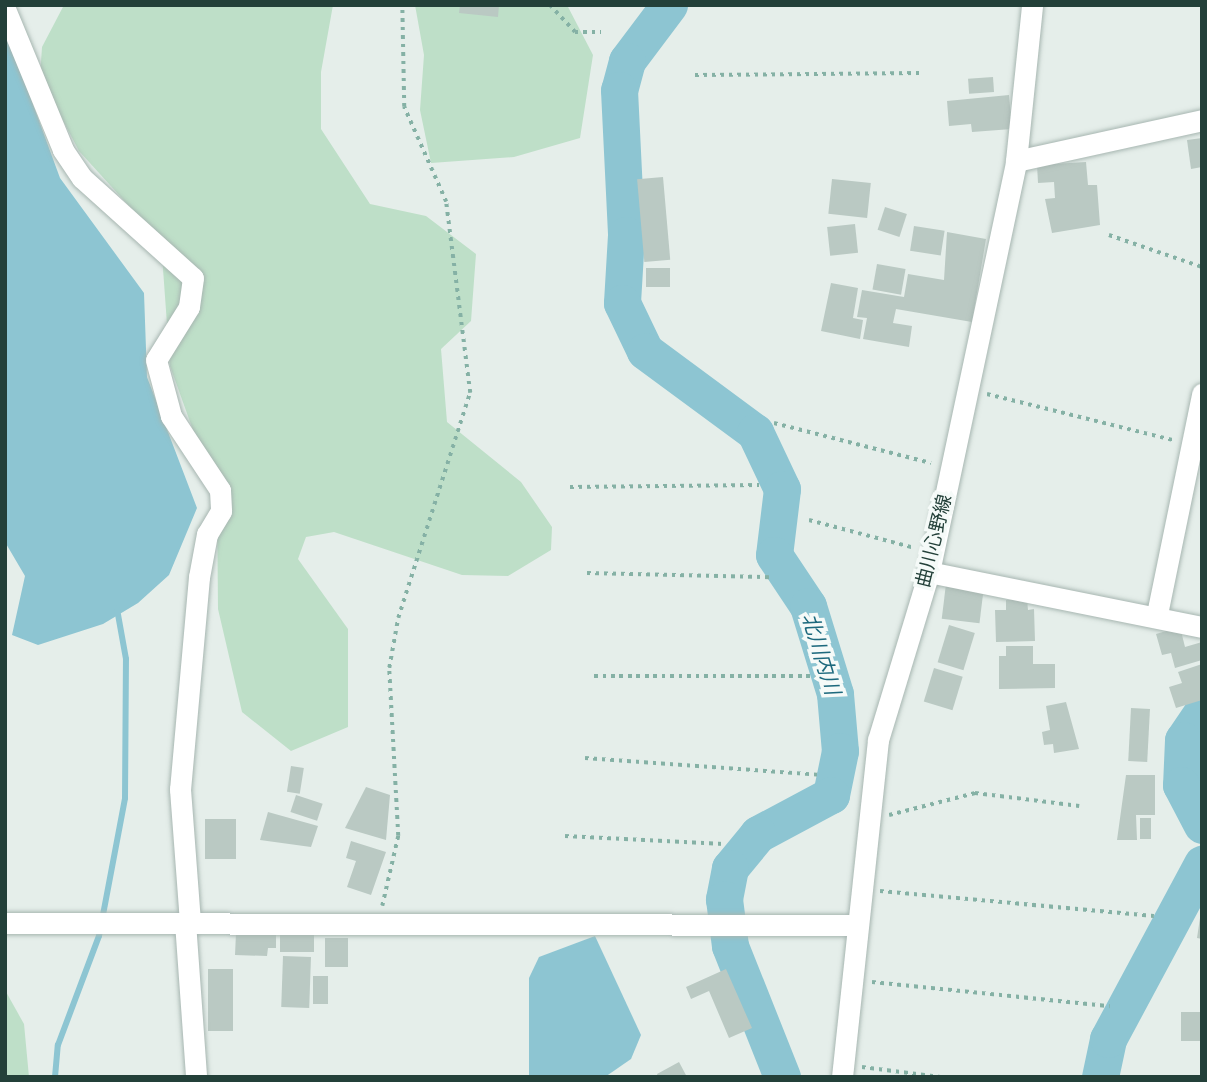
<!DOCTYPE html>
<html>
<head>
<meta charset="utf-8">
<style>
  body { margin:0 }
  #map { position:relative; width:1207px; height:1082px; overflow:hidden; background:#e5eeea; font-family:"Fira Sans Condensed","Noto Sans JP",sans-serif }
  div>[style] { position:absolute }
  .green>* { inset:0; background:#bedfc8 }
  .water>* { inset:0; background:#8dc5d2 }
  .stream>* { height:6px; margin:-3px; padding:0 3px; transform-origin:3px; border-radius:3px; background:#8dc5d2 }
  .river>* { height:37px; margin:-18.5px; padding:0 18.5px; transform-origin:18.5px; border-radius:18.5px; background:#8dc5d2 }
  .building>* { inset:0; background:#bac9c3; transform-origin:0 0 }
  .path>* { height:3.5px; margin-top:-1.75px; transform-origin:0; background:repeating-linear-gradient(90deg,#85b1a5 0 3.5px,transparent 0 8.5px) }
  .roads { filter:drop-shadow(0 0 2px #a7b6b1) drop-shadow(0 0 2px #a7b6b1) }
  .street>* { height:21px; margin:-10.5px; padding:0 10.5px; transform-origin:10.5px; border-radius:10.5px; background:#fff }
  .secondary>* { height:21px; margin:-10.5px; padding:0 10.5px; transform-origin:10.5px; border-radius:10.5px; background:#fff }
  span { translate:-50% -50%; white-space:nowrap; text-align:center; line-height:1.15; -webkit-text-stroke:7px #f5faf8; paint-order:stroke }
  .street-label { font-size:19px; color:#234039 }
  .water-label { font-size:21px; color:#1d697d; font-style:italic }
  .frame { position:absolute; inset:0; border:7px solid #234039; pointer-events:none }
</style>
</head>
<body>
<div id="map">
  <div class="green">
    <div style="clip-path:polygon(64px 5px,333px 5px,321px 72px,321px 129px,370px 204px,426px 216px,476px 254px,471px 321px,441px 349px,447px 422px,521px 482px,552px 527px,551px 550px,508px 576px,462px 575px,334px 532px,306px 537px,298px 559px,348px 629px,348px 727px,291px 751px,242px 712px,218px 609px,217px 497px,170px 366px,162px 255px,140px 218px,79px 151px,40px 77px,42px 47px)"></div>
    <div style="clip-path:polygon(415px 5px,567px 5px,593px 55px,580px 138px,514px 157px,431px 163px,420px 110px,424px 55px)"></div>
    <div style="clip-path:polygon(5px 990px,24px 1024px,29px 1077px,7px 1077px)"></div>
  </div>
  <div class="water">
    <div style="clip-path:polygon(5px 28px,60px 178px,144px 293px,147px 377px,197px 508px,169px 575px,138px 603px,103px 624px,38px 645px,12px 635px,25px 576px,5px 542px)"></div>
    <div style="clip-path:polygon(595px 936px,641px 1035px,631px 1059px,605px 1077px,529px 1077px,529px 978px,539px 957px)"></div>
  </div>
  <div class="stream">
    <div style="left:55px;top:1077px;width:32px;rotate:-85deg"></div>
    <div style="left:58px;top:1045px;width:116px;rotate:-69.4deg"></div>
    <div style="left:99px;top:936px;width:140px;rotate:-79.3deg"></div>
    <div style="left:125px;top:798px;width:139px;rotate:-89.6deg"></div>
    <div style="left:126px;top:659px;width:51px;rotate:-100.2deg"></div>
  </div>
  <div class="river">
    <div style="left:669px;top:5px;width:70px;rotate:126.9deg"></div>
    <div style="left:627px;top:61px;width:30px;rotate:105deg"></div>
    <div style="left:619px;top:90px;width:145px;rotate:87.2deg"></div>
    <div style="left:626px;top:235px;width:68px;rotate:93.4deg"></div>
    <div style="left:622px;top:303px;width:53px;rotate:64.4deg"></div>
    <div style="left:645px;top:351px;width:137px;rotate:36.4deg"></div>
    <div style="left:755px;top:432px;width:63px;rotate:64.7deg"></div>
    <div style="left:782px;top:489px;width:66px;rotate:96.9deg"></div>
    <div style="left:774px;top:555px;width:61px;rotate:56.3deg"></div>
    <div style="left:808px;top:606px;width:92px;rotate:72.9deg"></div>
    <div style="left:835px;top:694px;width:57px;rotate:85deg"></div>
    <div style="left:840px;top:751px;width:45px;rotate:101.6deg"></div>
    <div style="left:831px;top:795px;width:83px;rotate:151.9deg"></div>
    <div style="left:758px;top:834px;width:44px;rotate:129.5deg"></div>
    <div style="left:730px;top:868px;width:32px;rotate:101deg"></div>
    <div style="left:724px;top:899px;width:47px;rotate:82.7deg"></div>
    <div style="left:730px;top:946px;width:141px;rotate:68.3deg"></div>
    <div style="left:1202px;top:712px;width:34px;rotate:124deg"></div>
    <div style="left:1183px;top:740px;width:45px;rotate:92.5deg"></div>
    <div style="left:1181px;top:785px;width:45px;rotate:62.3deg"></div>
    <div style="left:1100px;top:1077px;width:39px;rotate:-78deg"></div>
    <div style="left:1108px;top:1039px;width:199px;rotate:-61.8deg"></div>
  </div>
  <div class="building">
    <div style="clip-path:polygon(460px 5px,499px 5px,498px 17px,459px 13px)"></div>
    <div style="left:993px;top:77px;width:15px;height:25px;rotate:86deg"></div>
    <div style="clip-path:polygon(1009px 95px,1012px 129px,972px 132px,971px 124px,949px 126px,947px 101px)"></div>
    <div style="clip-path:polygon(1202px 138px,1202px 167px,1191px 169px,1187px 140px)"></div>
    <div style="clip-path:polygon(1086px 162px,1088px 185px,1097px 185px,1100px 225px,1052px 233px,1045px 199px,1055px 198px,1054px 182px,1038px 183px,1037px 165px)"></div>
    <div style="left:663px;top:177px;width:83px;height:26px;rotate:85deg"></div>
    <div style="left:832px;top:179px;width:39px;height:35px;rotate:6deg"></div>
    <div style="left:885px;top:207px;width:23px;height:24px;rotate:18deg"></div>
    <div style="left:855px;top:224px;width:29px;height:28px;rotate:84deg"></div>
    <div style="left:914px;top:226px;width:31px;height:25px;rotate:9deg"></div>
    <div style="clip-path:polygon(947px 232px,986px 239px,972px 322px,896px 309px,893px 323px,912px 326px,909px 347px,863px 339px,867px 318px,857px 317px,862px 290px,904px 297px,908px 274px,944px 280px)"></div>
    <div style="left:877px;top:264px;width:29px;height:26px;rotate:10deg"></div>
    <div style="left:670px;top:268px;width:19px;height:24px;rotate:90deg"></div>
    <div style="clip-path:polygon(831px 283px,858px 288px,853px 318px,863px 320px,860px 339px,821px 331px)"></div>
    <div style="left:946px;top:584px;width:38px;height:35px;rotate:7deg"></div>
    <div style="clip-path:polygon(1027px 599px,1028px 610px,1034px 609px,1035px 641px,996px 642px,995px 610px,1006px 610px,1006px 600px)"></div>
    <div style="left:949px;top:625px;width:27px;height:39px;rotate:17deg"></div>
    <div style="clip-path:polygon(1180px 627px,1185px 647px,1202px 642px,1202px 660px,1175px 668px,1171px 653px,1162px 655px,1156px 634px)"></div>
    <div style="clip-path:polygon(1006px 646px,1033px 646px,1033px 664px,1055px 664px,1055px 688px,999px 689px,999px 656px,1006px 656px)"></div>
    <div style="clip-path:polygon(1202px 664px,1202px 700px,1176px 708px,1169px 687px,1182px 683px,1178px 672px)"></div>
    <div style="left:934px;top:668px;width:30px;height:35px;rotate:17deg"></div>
    <div style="clip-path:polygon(1066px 702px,1079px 749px,1054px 753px,1053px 744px,1044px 745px,1042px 732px,1050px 730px,1046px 706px)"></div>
    <div style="left:1131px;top:708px;width:19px;height:53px;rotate:3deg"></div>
    <div style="left:291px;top:766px;width:13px;height:26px;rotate:9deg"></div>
    <div style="clip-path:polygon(1126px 775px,1155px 775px,1155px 815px,1136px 815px,1137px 840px,1117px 840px)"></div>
    <div style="clip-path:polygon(366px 787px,390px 795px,386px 840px,345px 828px)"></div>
    <div style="left:296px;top:795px;width:28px;height:18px;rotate:18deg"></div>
    <div style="clip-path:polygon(268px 812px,318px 826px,311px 847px,260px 840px)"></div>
    <div style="left:1140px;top:818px;width:11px;height:21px"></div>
    <div style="left:205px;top:819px;width:31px;height:40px"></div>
    <div style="clip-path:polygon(351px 841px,386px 852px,371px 895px,347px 887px,356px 861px,346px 858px)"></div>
    <div style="clip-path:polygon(1200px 918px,1202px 918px,1202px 939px,1197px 938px)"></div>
    <div style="clip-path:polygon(236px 933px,276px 935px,276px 948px,268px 948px,267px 956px,235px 955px)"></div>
    <div style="left:280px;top:935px;width:34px;height:17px"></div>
    <div style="left:325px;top:938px;width:23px;height:29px"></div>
    <div style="left:283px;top:956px;width:28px;height:51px;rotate:2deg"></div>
    <div style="left:208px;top:969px;width:25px;height:62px"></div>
    <div style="clip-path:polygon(726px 969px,752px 1028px,729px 1038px,709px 991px,691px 999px,686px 987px)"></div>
    <div style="left:313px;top:976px;width:15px;height:28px"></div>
    <div style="left:1202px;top:1012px;width:29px;height:21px;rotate:90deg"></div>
    <div style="clip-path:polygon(679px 1062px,687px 1077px,658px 1077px,657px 1074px)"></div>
  </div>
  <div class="path">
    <div style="left:550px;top:5px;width:37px;rotate:47deg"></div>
    <div style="left:575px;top:32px;width:26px"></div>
    <div style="left:695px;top:75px;width:224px;rotate:-0.5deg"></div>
    <div style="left:1109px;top:235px;width:98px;rotate:19deg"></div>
    <div style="left:987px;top:394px;width:192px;rotate:13.9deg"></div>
    <div style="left:774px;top:423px;width:162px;rotate:14.3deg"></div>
    <div style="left:570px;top:487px;width:189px;rotate:-0.6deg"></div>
    <div style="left:809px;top:520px;width:110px;rotate:14.8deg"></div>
    <div style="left:587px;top:573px;width:183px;rotate:1.3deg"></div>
    <div style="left:594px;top:676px;width:224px"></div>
    <div style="left:585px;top:758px;width:236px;rotate:4.1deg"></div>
    <div style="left:889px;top:815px;width:89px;rotate:-14.3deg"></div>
    <div style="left:975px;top:793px;width:105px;rotate:7.1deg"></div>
    <div style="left:565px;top:836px;width:159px;rotate:2.9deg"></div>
    <div style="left:880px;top:891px;width:275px;rotate:5.2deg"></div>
    <div style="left:382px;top:906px;width:72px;rotate:-77.1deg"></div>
    <div style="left:398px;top:836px;width:168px;rotate:-93.1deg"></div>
    <div style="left:389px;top:668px;width:51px;rotate:-79.8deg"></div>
    <div style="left:398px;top:618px;width:236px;rotate:-72.3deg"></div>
    <div style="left:470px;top:393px;width:193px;rotate:-97.2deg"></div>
    <div style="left:446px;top:202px;width:104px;rotate:-113.9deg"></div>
    <div style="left:404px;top:107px;width:102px;rotate:-91.1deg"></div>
    <div style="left:872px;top:982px;width:239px;rotate:5.8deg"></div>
    <div style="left:862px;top:1067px;width:79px;rotate:7.3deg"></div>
  </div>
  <div class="roads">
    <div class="street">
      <div style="left:5px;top:9px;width:152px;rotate:67.6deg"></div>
      <div style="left:63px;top:150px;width:34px;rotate:56deg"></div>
      <div style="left:82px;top:178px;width:149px;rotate:42deg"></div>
      <div style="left:193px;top:278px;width:29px;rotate:98deg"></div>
      <div style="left:189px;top:307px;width:62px;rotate:121.9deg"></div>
      <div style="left:156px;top:360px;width:58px;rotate:75deg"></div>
      <div style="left:171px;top:416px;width:89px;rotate:56.5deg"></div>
      <div style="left:220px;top:490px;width:21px;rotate:87deg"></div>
      <div style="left:221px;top:511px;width:27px;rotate:121deg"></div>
      <div style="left:207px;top:534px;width:44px;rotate:100.5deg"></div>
      <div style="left:199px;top:577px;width:213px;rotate:95.1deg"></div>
      <div style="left:180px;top:789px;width:133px;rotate:85.7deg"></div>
      <div style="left:1016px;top:161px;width:190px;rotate:-12.4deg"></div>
      <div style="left:929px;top:572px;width:278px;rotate:11.4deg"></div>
      <div style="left:1157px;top:614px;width:225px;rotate:-78.4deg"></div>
      <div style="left:185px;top:922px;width:155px;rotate:85.9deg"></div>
    </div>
    <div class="secondary">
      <div style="left:5px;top:923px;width:850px;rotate:0.13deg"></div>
      <div style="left:842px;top:1077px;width:339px;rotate:-83.9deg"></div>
      <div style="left:878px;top:740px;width:176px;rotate:-73.1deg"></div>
      <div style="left:929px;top:572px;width:420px;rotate:-78deg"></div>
      <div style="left:1016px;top:161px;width:157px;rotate:-84.1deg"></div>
    </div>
  </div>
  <div class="street-label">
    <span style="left:934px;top:541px;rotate:-76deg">曲川心野線</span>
  </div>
  <div class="water-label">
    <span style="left:821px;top:654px;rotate:73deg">北川内川</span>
  </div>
  <div class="frame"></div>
</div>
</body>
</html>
